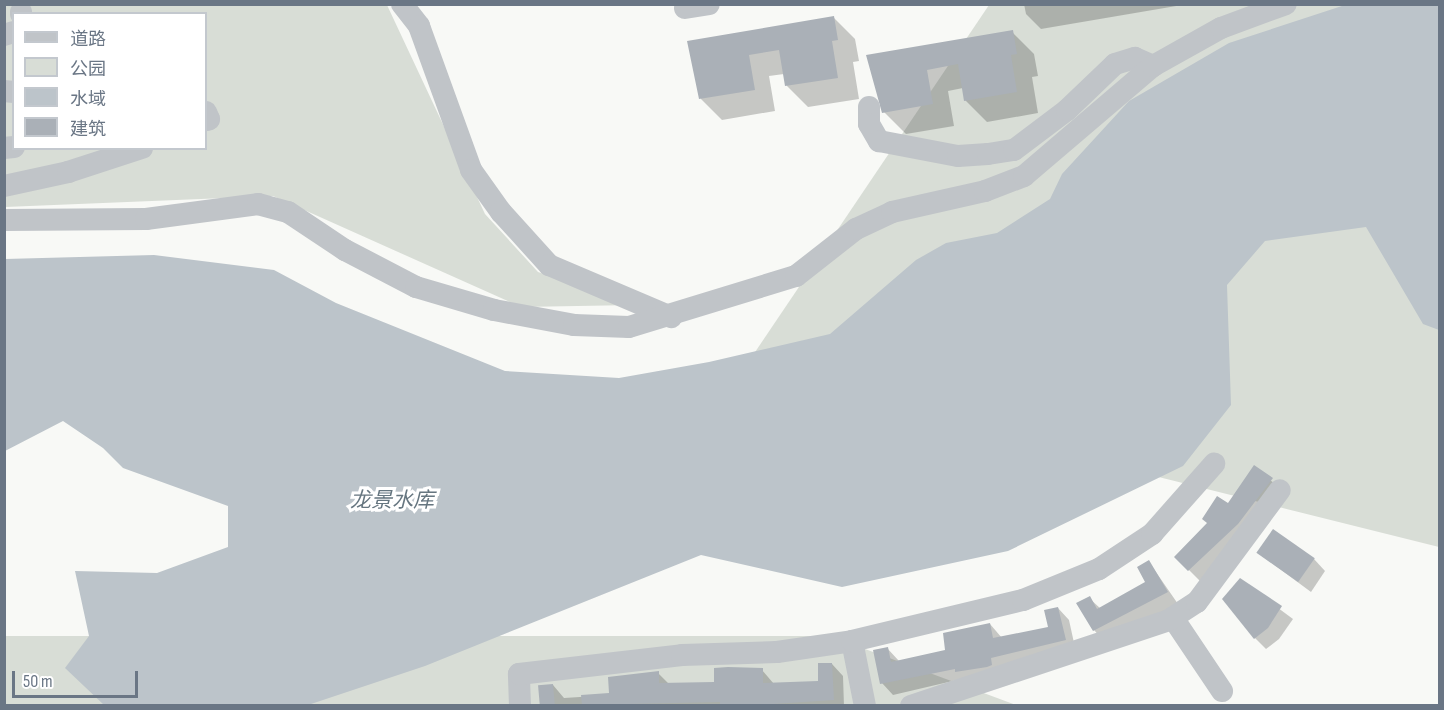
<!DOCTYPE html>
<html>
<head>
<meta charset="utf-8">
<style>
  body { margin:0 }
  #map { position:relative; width:1444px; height:710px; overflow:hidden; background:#f8f9f6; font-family:"Sofia Sans Condensed","Noto Sans SC",sans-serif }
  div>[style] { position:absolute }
  .green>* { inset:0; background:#d8ddd6 }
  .water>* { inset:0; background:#bcc4ca }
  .shadow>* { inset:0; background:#0003 }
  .building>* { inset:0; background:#aab0b7; transform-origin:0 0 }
  .minor>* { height:22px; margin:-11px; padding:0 11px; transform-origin:11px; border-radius:11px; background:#c0c4c8 }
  span { translate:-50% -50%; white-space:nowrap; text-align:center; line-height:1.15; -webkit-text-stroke:6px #fff; paint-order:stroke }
  .water-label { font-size:21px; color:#667680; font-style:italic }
  .frame { position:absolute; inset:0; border:6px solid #6a7685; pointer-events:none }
  .legend { position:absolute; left:12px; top:12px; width:195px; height:138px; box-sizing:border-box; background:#fff; border:2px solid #c3c8ce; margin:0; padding:8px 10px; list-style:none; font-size:18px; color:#6a7685 }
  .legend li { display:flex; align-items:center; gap:12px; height:30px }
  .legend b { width:30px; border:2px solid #c3c8ce }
  .scale { position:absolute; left:12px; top:671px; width:126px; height:27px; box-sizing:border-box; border:3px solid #6a7685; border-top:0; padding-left:8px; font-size:18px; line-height:21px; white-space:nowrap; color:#6a7685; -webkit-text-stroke:4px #fff; paint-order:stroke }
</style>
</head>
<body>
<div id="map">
  <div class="green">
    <div style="clip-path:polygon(evenodd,4px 5px,387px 5px,485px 214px,538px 272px,634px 305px,521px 307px,273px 196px,5px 207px,4px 5px,14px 14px,206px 14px,206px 148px,14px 148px,14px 14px)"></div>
    <div style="clip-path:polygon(989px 5px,1439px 5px,1439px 547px,741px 373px)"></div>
    <div style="clip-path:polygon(4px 636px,830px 636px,1016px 705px,5px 705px)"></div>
  </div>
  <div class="water">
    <div style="clip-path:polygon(1345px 5px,1439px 5px,1439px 330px,1423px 324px,1366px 227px,1265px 241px,1227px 285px,1231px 405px,1183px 466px,1008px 551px,842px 587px,701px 555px,425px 666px,308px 705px,104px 705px,65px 668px,89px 636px,75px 571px,157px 573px,228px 547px,228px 506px,123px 468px,103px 448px,63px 421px,5px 451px,5px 259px,154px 255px,274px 270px,336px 303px,505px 371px,619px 378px,709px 362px,830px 334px,916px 260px,946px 243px,997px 233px,1050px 199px,1062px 174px,1129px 101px,1229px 43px)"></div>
  </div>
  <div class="shadow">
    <div style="clip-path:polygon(1024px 4px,1188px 4px,1041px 29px,1026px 14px)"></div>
    <div style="clip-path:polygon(833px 17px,855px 39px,859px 61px,853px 62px,859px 99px,808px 107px,787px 86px,784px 74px,769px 76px,775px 111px,722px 120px,701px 99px,689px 42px)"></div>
    <div style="clip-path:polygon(1012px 32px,1034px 54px,1038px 76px,1032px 77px,1038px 113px,987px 122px,965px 100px,963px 88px,948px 91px,954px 126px,906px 134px,884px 112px,868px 56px)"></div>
    <div style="clip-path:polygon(1255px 468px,1284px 491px,1201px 582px,1176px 557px,1229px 505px)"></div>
    <div style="clip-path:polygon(1258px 553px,1314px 559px,1325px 571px,1311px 592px)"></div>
    <div style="clip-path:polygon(1149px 562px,1178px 604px,1105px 642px,1094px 630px,1089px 598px,1101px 609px,1147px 583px)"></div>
    <div style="clip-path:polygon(1240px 580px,1293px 619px,1279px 639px,1266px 649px,1255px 638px)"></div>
    <div style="clip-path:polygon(1058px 608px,1069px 620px,1076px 652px,893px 695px,882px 683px,887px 648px,899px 661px,947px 652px,990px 624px,1002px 638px,1049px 628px)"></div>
    <div style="clip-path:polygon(832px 664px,843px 676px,844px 706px,541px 706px,540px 687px,553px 685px,564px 698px,611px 695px,658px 673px,670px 685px,716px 684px,762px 670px,774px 684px,820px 682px)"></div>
  </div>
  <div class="building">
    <div style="clip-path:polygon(834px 16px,838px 40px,832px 41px,838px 78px,785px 86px,779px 50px,749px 55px,755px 90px,699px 99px,687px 41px)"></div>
    <div style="clip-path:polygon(1013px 30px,1017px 54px,1011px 55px,1017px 92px,964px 101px,958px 64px,927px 70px,933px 104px,882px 113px,866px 55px)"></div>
    <div style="clip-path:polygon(1254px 465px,1273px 478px,1238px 524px,1188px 571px,1174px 557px,1207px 523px,1202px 519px,1217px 496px,1228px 503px)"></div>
    <div style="left:1273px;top:529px;width:51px;height:29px;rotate:35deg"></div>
    <div style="clip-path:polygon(1149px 560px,1168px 592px,1093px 631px,1076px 603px,1090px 596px,1097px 609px,1145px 582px,1137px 567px)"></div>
    <div style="clip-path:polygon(1240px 578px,1282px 606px,1268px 628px,1254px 639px,1222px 599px)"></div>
    <div style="clip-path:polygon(1058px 607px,1066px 640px,991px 658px,992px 665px,987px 667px,955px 672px,955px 669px,880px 684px,873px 650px,888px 647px,891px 662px,945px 650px,943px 633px,990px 623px,993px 638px,1048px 627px,1044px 610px)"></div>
    <div style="clip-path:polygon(818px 663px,832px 663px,834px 700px,757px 705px,720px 705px,720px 702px,582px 705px,581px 695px,609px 693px,608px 677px,659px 671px,659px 683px,714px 682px,714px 668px,728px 667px,763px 668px,763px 683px,818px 681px)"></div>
    <div style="left:553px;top:684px;width:21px;height:15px;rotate:85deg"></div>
  </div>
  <div class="minor">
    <div style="left:402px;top:4px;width:28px;rotate:52deg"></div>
    <div style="left:419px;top:26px;width:153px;rotate:70.1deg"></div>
    <div style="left:471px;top:170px;width:52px;rotate:54.5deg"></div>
    <div style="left:501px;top:212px;width:72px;rotate:47.8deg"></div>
    <div style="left:549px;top:265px;width:133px;rotate:23.1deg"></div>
    <div style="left:685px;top:8px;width:24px;rotate:-9deg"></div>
    <div style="left:21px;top:14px;width:2px;rotate:-90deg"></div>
    <div style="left:4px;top:35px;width:10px;rotate:-17deg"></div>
    <div style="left:4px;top:91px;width:10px;rotate:6deg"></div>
    <div style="left:869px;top:107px;width:17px;rotate:90deg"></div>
    <div style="left:869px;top:124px;width:20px;rotate:60deg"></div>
    <div style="left:879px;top:141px;width:80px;rotate:10.8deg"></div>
    <div style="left:958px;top:156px;width:30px;rotate:-4deg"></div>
    <div style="left:988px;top:154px;width:26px;rotate:-9deg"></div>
    <div style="left:1014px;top:150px;width:66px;rotate:-37deg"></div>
    <div style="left:1067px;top:110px;width:66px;rotate:-43.8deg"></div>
    <div style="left:1115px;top:64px;width:21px;rotate:-17deg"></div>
    <div style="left:1135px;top:58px;width:20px;rotate:24deg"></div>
    <div style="left:206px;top:112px;width:8px;rotate:67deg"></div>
    <div style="left:209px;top:119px;width:3px;rotate:162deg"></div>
    <div style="left:4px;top:148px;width:10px;rotate:-6deg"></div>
    <div style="left:4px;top:186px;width:66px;rotate:-12.3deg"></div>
    <div style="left:68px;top:172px;width:78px;rotate:-18deg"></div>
    <div style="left:4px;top:220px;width:142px;rotate:-0.4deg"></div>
    <div style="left:146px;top:219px;width:113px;rotate:-7.6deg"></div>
    <div style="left:258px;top:204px;width:31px;rotate:15deg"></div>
    <div style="left:288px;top:212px;width:69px;rotate:33.7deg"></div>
    <div style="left:345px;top:250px;width:80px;rotate:27.5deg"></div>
    <div style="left:416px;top:287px;width:81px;rotate:16.4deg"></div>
    <div style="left:494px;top:310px;width:81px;rotate:10.6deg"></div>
    <div style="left:574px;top:325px;width:55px;rotate:2.1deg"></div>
    <div style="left:629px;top:327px;width:175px;rotate:-17deg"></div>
    <div style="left:796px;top:276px;width:76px;rotate:-38.1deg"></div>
    <div style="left:856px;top:229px;width:40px;rotate:-25deg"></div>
    <div style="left:892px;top:212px;width:95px;rotate:-12.7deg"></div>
    <div style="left:985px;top:191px;width:42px;rotate:-21deg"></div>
    <div style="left:1024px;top:176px;width:170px;rotate:-40.5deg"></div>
    <div style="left:1153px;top:66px;width:78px;rotate:-29.2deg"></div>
    <div style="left:1221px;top:28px;width:69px;rotate:-20.3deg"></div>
    <div style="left:1173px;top:618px;width:88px;rotate:56.1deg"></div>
    <div style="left:852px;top:641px;width:66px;rotate:78.7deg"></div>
    <div style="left:520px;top:706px;width:32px;rotate:-92deg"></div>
    <div style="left:519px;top:674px;width:164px;rotate:-6.6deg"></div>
    <div style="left:682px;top:655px;width:95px;rotate:-1.8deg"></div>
    <div style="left:777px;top:652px;width:76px;rotate:-8.3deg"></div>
    <div style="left:852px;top:641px;width:176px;rotate:-13.5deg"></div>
    <div style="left:1023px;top:600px;width:82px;rotate:-22.2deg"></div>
    <div style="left:1099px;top:569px;width:64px;rotate:-33.4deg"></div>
    <div style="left:1152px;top:534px;width:94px;rotate:-48.5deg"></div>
    <div style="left:911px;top:706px;width:272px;rotate:-18.4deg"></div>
    <div style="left:1169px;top:620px;width:33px;rotate:-33deg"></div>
    <div style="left:1197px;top:602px;width:139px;rotate:-53.5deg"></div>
  </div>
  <div class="water-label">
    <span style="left:392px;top:501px">龙景水库</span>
  </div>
  <div class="frame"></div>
  <ul class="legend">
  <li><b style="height:8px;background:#c0c4c8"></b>道路</li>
  <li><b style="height:16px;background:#d8ddd6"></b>公园</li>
  <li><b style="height:16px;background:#bcc4ca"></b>水域</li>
  <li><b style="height:16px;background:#aab0b7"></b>建筑</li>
  </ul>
  <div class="scale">50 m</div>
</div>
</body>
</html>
